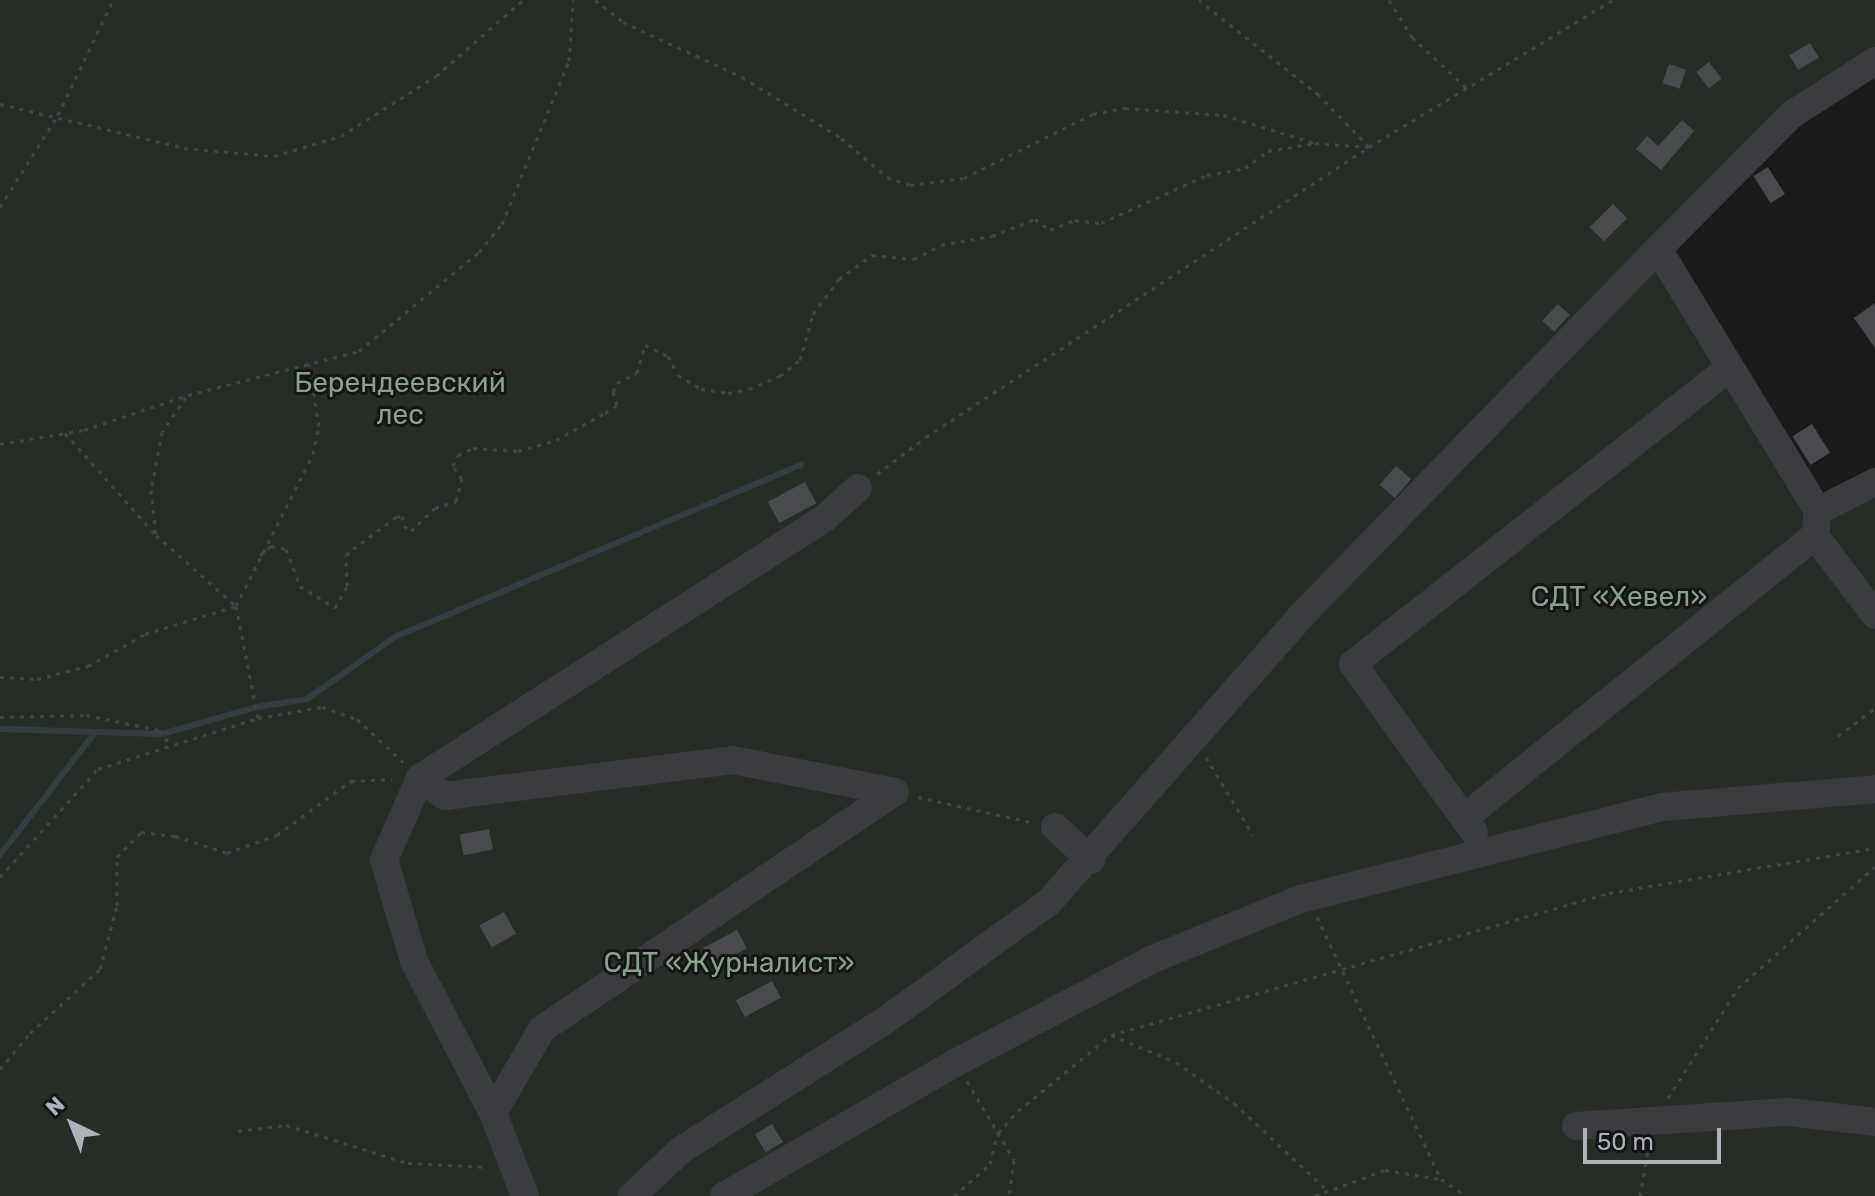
<!DOCTYPE html>
<html>
<head>
<meta charset="utf-8">
<style>
  body { margin:0 }
  #map { position:relative; width:1875px; height:1196px; overflow:hidden; background:#1a1a1b; font-family:Rubik,sans-serif }
  div>[style] { position:absolute }
  .green>* { inset:0; background:#262d27 }
  .stream>* { height:6px; margin:-3px; padding:0 3px; transform-origin:3px; border-radius:3px; background:#343d43 }
  .building>* { inset:0; background:#494a4e; transform-origin:0 0 }
  .path>* { height:3px; margin-top:-1.5px; transform-origin:0; background:repeating-linear-gradient(90deg,#414347 0 4px,transparent 0 10px) }
  .minor>* { height:28px; margin:-14px; padding:0 14px; transform-origin:14px; border-radius:14px; background:#3b3c40 }
  span { translate:-50% -50%; white-space:nowrap; text-align:center; line-height:1.15; -webkit-text-stroke:6px #151516; paint-order:stroke }
  .park-label { font-size:28px; color:#87a287 }
  .north { position:absolute; left:32px; top:1084px; width:80px; height:80px; -webkit-text-stroke:6px #151516; paint-order:stroke; rotate:317deg; font-size:22px; font-weight:700; line-height:32px; text-align:center; color:#adb1ba }
  .north::after { content:''; display:block; margin:auto; width:28px; height:36px; background:#adb1ba; clip-path:polygon(50% 0,100% 100%,50% 72%,0 100%) }
  .scale { position:absolute; left:1583px; top:1128px; width:138px; height:36px; box-sizing:border-box; border:4px solid #adb1ba; border-top:0; padding-left:10px; font-size:24px; line-height:28px; white-space:nowrap; color:#adb1ba; -webkit-text-stroke:6px #151516; paint-order:stroke }
</style>
</head>
<body>
<div id="map">
  <div class="green">
    <div style="clip-path:polygon(0 0,1875px 0,1875px 61px,1791px 115px,1658px 249px,1818px 510px,1875px 482px,1875px 1196px,0 1196px)"></div>
  </div>
  <div class="stream">
    <div style="left:0;top:729px;width:162px;rotate:1.8deg"></div>
    <div style="left:162px;top:734px;width:99px;rotate:-15.9deg"></div>
    <div style="left:257px;top:707px;width:51px;rotate:-9.1deg"></div>
    <div style="left:307px;top:699px;width:108px;rotate:-35.2deg"></div>
    <div style="left:395px;top:637px;width:441px;rotate:-23deg"></div>
    <div style="left:0;top:855px;width:152px;rotate:-52.2deg"></div>
  </div>
  <div class="building">
    <div style="left:1810px;top:43px;width:17px;height:24px;rotate:59deg"></div>
    <div style="left:1709px;top:62px;width:21px;height:16px;rotate:53deg"></div>
    <div style="left:1669px;top:64px;width:18px;height:20px;rotate:19deg"></div>
    <div style="clip-path:polygon(1682px 120px,1694px 131px,1661px 170px,1636px 149px,1647px 136px,1658px 146px)"></div>
    <div style="left:1768px;top:167px;width:32px;height:17px;rotate:58deg"></div>
    <div style="left:1613px;top:204px;width:20px;height:33px;rotate:45deg"></div>
    <div style="clip-path:polygon(1875px 303px,1875px 348px,1854px 318px)"></div>
    <div style="left:1558px;top:304px;width:16px;height:23px;rotate:43deg"></div>
    <div style="left:1812px;top:424px;width:34px;height:23px;rotate:58deg"></div>
    <div style="left:1396px;top:466px;width:20px;height:25px;rotate:41deg"></div>
    <div style="left:805px;top:482px;width:24px;height:42px;rotate:62deg"></div>
    <div style="left:489px;top:829px;width:21px;height:30px;rotate:79deg"></div>
    <div style="left:504px;top:912px;width:25px;height:28px;rotate:61deg"></div>
    <div style="left:737px;top:930px;width:21px;height:38px;rotate:62deg"></div>
    <div style="left:772px;top:981px;width:19px;height:41px;rotate:62deg"></div>
    <div style="left:772px;top:1124px;width:21px;height:20px;rotate:59deg"></div>
  </div>
  <div class="path">
    <div style="left:595px;top:0;width:36px;rotate:38deg"></div>
    <div style="left:623px;top:22px;width:131px;rotate:24.8deg"></div>
    <div style="left:742px;top:77px;width:116px;rotate:31.6deg"></div>
    <div style="left:841px;top:138px;width:60px;rotate:40.3deg"></div>
    <div style="left:887px;top:177px;width:24px;rotate:19deg"></div>
    <div style="left:910px;top:185px;width:54px;rotate:-7.4deg"></div>
    <div style="left:964px;top:178px;width:144px;rotate:-26.4deg"></div>
    <div style="left:1093px;top:114px;width:33px;rotate:-11deg"></div>
    <div style="left:1125px;top:108px;width:98px;rotate:4.1deg"></div>
    <div style="left:1223px;top:115px;width:96px;rotate:16.9deg"></div>
    <div style="left:1315px;top:143px;width:54px;rotate:4.2deg"></div>
    <div style="left:1369px;top:147px;width:72px;rotate:-133.9deg"></div>
    <div style="left:1319px;top:95px;width:153px;rotate:-141.6deg"></div>
    <div style="left:1389px;top:0;width:44px;rotate:58.1deg"></div>
    <div style="left:1412px;top:37px;width:79px;rotate:43deg"></div>
    <div style="left:0;top:104px;width:189px;rotate:13.4deg"></div>
    <div style="left:184px;top:148px;width:90px;rotate:5.1deg"></div>
    <div style="left:274px;top:156px;width:70px;rotate:-16.6deg"></div>
    <div style="left:341px;top:136px;width:112px;rotate:-32.3deg"></div>
    <div style="left:436px;top:76px;width:116px;rotate:-41.1deg"></div>
    <div style="left:0;top:207px;width:109px;rotate:-57.8deg"></div>
    <div style="left:58px;top:115px;width:127px;rotate:-64.4deg"></div>
    <div style="left:186px;top:397px;width:42px;rotate:124.4deg"></div>
    <div style="left:162px;top:432px;width:59px;rotate:100.7deg"></div>
    <div style="left:151px;top:490px;width:45px;rotate:83.7deg"></div>
    <div style="left:156px;top:535px;width:107px;rotate:41.6deg"></div>
    <div style="left:236px;top:606px;width:114px;rotate:78.9deg"></div>
    <div style="left:65px;top:433px;width:137px;rotate:48.3deg"></div>
    <div style="left:0;top:444px;width:85px;rotate:-9.5deg"></div>
    <div style="left:84px;top:430px;width:110px;rotate:-18.6deg"></div>
    <div style="left:188px;top:395px;width:177px;rotate:-14.4deg"></div>
    <div style="left:359px;top:351px;width:156px;rotate:-39.5deg"></div>
    <div style="left:479px;top:252px;width:36px;rotate:-51deg"></div>
    <div style="left:502px;top:224px;width:176px;rotate:-67.7deg"></div>
    <div style="left:569px;top:61px;width:61px;rotate:-86.2deg"></div>
    <div style="left:877px;top:474px;width:61px;rotate:-37.1deg"></div>
    <div style="left:926px;top:437px;width:529px;rotate:-33.21deg"></div>
    <div style="left:1369px;top:147px;width:285px;rotate:-31.1deg"></div>
    <div style="left:260px;top:555px;width:14px;rotate:-39deg"></div>
    <div style="left:271px;top:546px;width:15px;rotate:11deg"></div>
    <div style="left:286px;top:549px;width:40px;rotate:69deg"></div>
    <div style="left:300px;top:586px;width:41px;rotate:32.2deg"></div>
    <div style="left:335px;top:608px;width:25px;rotate:-61deg"></div>
    <div style="left:347px;top:586px;width:31px;rotate:-92deg"></div>
    <div style="left:346px;top:555px;width:9px;rotate:-41deg"></div>
    <div style="left:353px;top:549px;width:54px;rotate:-36.7deg"></div>
    <div style="left:396px;top:517px;width:6px;rotate:-9deg"></div>
    <div style="left:402px;top:516px;width:10px;rotate:79deg"></div>
    <div style="left:404px;top:526px;width:9px;rotate:36deg"></div>
    <div style="left:411px;top:531px;width:33px;rotate:-44deg"></div>
    <div style="left:435px;top:508px;width:22px;rotate:-18deg"></div>
    <div style="left:456px;top:501px;width:23px;rotate:-75deg"></div>
    <div style="left:462px;top:479px;width:16px;rotate:-125deg"></div>
    <div style="left:453px;top:466px;width:12px;rotate:-66deg"></div>
    <div style="left:458px;top:455px;width:17px;rotate:-25deg"></div>
    <div style="left:473px;top:448px;width:45px;rotate:3.8deg"></div>
    <div style="left:518px;top:451px;width:40px;rotate:-16deg"></div>
    <div style="left:556px;top:440px;width:56px;rotate:-28.9deg"></div>
    <div style="left:605px;top:413px;width:14px;rotate:-34deg"></div>
    <div style="left:617px;top:405px;width:14px;rotate:-107deg"></div>
    <div style="left:613px;top:392px;width:10px;rotate:-66deg"></div>
    <div style="left:617px;top:383px;width:22px;rotate:-27deg"></div>
    <div style="left:637px;top:373px;width:29px;rotate:-74deg"></div>
    <div style="left:645px;top:345px;width:25px;rotate:26deg"></div>
    <div style="left:668px;top:356px;width:21px;rotate:62deg"></div>
    <div style="left:678px;top:375px;width:27px;rotate:31deg"></div>
    <div style="left:701px;top:389px;width:27px;rotate:8deg"></div>
    <div style="left:728px;top:393px;width:21px;rotate:-11deg"></div>
    <div style="left:749px;top:389px;width:34px;rotate:-23deg"></div>
    <div style="left:780px;top:376px;width:26px;rotate:-39deg"></div>
    <div style="left:800px;top:360px;width:48px;rotate:-74.2deg"></div>
    <div style="left:813px;top:314px;width:44px;rotate:-53.4deg"></div>
    <div style="left:839px;top:279px;width:41px;rotate:-36deg"></div>
    <div style="left:872px;top:255px;width:42px;rotate:5.4deg"></div>
    <div style="left:914px;top:259px;width:30px;rotate:-27deg"></div>
    <div style="left:941px;top:245px;width:52px;rotate:-10deg"></div>
    <div style="left:992px;top:236px;width:46px;rotate:-21.6deg"></div>
    <div style="left:1035px;top:219px;width:19px;rotate:36deg"></div>
    <div style="left:1050px;top:230px;width:27px;rotate:-22deg"></div>
    <div style="left:1075px;top:220px;width:26px;rotate:7deg"></div>
    <div style="left:1101px;top:223px;width:116px;rotate:-24.4deg"></div>
    <div style="left:1207px;top:175px;width:39px;rotate:-10deg"></div>
    <div style="left:1245px;top:168px;width:29px;rotate:-36deg"></div>
    <div style="left:1268px;top:151px;width:48px;rotate:-9.7deg"></div>
    <div style="left:0;top:677px;width:37px;rotate:3deg"></div>
    <div style="left:37px;top:679px;width:53px;rotate:-14.3deg"></div>
    <div style="left:88px;top:666px;width:65px;rotate:-29.3deg"></div>
    <div style="left:145px;top:634px;width:95px;rotate:-17.1deg"></div>
    <div style="left:236px;top:606px;width:170px;rotate:-63.1deg"></div>
    <div style="left:313px;top:454px;width:29px;rotate:-78deg"></div>
    <div style="left:319px;top:426px;width:63px;rotate:-99.2deg"></div>
    <div style="left:0;top:717px;width:86px;rotate:-1.3deg"></div>
    <div style="left:86px;top:715px;width:75px;rotate:11.6deg"></div>
    <div style="left:159px;top:730px;width:16px;rotate:52deg"></div>
    <div style="left:1838px;top:736px;width:46px;rotate:-37.1deg"></div>
    <div style="left:1206px;top:757px;width:91px;rotate:58.9deg"></div>
    <div style="left:918px;top:797px;width:116px;rotate:12.5deg"></div>
    <div style="left:0;top:877px;width:146px;rotate:-47.8deg"></div>
    <div style="left:98px;top:769px;width:168px;rotate:-17.7deg"></div>
    <div style="left:258px;top:718px;width:65px;rotate:-9.8deg"></div>
    <div style="left:322px;top:707px;width:37px;rotate:19deg"></div>
    <div style="left:357px;top:719px;width:63px;rotate:43.1deg"></div>
    <div style="left:1317px;top:917px;width:290px;rotate:64.7deg"></div>
    <div style="left:1441px;top:1179px;width:30px;rotate:34deg"></div>
    <div style="left:1111px;top:1035px;width:518px;rotate:-15.92deg"></div>
    <div style="left:1609px;top:893px;width:270px;rotate:-9.6deg"></div>
    <div style="left:0;top:1069px;width:47px;rotate:-50.2deg"></div>
    <div style="left:30px;top:1033px;width:95px;rotate:-42.4deg"></div>
    <div style="left:100px;top:969px;width:65px;rotate:-74.9deg"></div>
    <div style="left:117px;top:906px;width:49px;rotate:-90deg"></div>
    <div style="left:117px;top:857px;width:35px;rotate:-46deg"></div>
    <div style="left:141px;top:832px;width:34px;rotate:7deg"></div>
    <div style="left:175px;top:836px;width:55px;rotate:18.1deg"></div>
    <div style="left:227px;top:853px;width:53px;rotate:-19.8deg"></div>
    <div style="left:277px;top:835px;width:92px;rotate:-36.1deg"></div>
    <div style="left:351px;top:781px;width:41px;rotate:-2.8deg"></div>
    <div style="left:967px;top:1081px;width:92px;rotate:59.3deg"></div>
    <div style="left:1014px;top:1160px;width:36px;rotate:98deg"></div>
    <div style="left:1668px;top:1098px;width:130px;rotate:-57.5deg"></div>
    <div style="left:1738px;top:988px;width:183px;rotate:-41.5deg"></div>
    <div style="left:238px;top:1131px;width:48px;rotate:-7.1deg"></div>
    <div style="left:286px;top:1125px;width:128px;rotate:17.3deg"></div>
    <div style="left:408px;top:1163px;width:79px;rotate:2.9deg"></div>
    <div style="left:954px;top:1196px;width:48px;rotate:-41.6deg"></div>
    <div style="left:990px;top:1164px;width:32px;rotate:-76deg"></div>
    <div style="left:998px;top:1133px;width:30px;rotate:-48deg"></div>
    <div style="left:1018px;top:1111px;width:120px;rotate:-39.3deg"></div>
    <div style="left:1111px;top:1035px;width:70px;rotate:22.6deg"></div>
    <div style="left:1176px;top:1062px;width:71px;rotate:35.3deg"></div>
    <div style="left:1234px;top:1103px;width:126px;rotate:43.1deg"></div>
    <div style="left:1315px;top:1196px;width:75px;rotate:-20.4deg"></div>
    <div style="left:1385px;top:1170px;width:57px;rotate:9.1deg"></div>
    <div style="left:1640px;top:1196px;width:52px;rotate:-80deg"></div>
  </div>
  <div class="minor">
    <div style="left:1818px;top:511px;width:64px;rotate:-27deg"></div>
    <div style="left:1815px;top:536px;width:99px;rotate:52.8deg"></div>
    <div style="left:420px;top:778px;width:483px;rotate:-32.7deg"></div>
    <div style="left:826px;top:517px;width:43px;rotate:-42.2deg"></div>
    <div style="left:1465px;top:817px;width:449px;rotate:-38.8deg"></div>
    <div style="left:1815px;top:536px;width:25px;rotate:-83deg"></div>
    <div style="left:1818px;top:511px;width:307px;rotate:-121.4deg"></div>
    <div style="left:1055px;top:827px;width:49px;rotate:42.5deg"></div>
    <div style="left:1474px;top:832px;width:207px;rotate:-125.8deg"></div>
    <div style="left:1353px;top:664px;width:479px;rotate:-38.2deg"></div>
    <div style="left:493px;top:1113px;width:97px;rotate:-59.7deg"></div>
    <div style="left:542px;top:1029px;width:425px;rotate:-33.9deg"></div>
    <div style="left:1576px;top:1126px;width:213px;rotate:-3.8deg"></div>
    <div style="left:1789px;top:1112px;width:87px;rotate:6.6deg"></div>
    <div style="left:525px;top:1196px;width:89px;rotate:-111.1deg"></div>
    <div style="left:493px;top:1113px;width:171px;rotate:-117.5deg"></div>
    <div style="left:414px;top:961px;width:105px;rotate:-106.5deg"></div>
    <div style="left:384px;top:860px;width:90px;rotate:-66.3deg"></div>
    <div style="left:420px;top:778px;width:31px;rotate:36deg"></div>
    <div style="left:445px;top:796px;width:290px;rotate:-7.1deg"></div>
    <div style="left:733px;top:760px;width:165px;rotate:11.2deg"></div>
    <div style="left:632px;top:1196px;width:67px;rotate:-43.2deg"></div>
    <div style="left:681px;top:1150px;width:239px;rotate:-32.4deg"></div>
    <div style="left:883px;top:1022px;width:205px;rotate:-35.9deg"></div>
    <div style="left:1049px;top:902px;width:380px;rotate:-48.6deg"></div>
    <div style="left:1300px;top:617px;width:513px;rotate:-45.79deg"></div>
    <div style="left:1658px;top:249px;width:189px;rotate:-45.2deg"></div>
    <div style="left:1791px;top:115px;width:100px;rotate:-32.7deg"></div>
    <div style="left:724px;top:1196px;width:267px;rotate:-29.9deg"></div>
    <div style="left:955px;top:1063px;width:224px;rotate:-27.7deg"></div>
    <div style="left:1153px;top:959px;width:160px;rotate:-22.1deg"></div>
    <div style="left:1301px;top:899px;width:373px;rotate:-14.3deg"></div>
    <div style="left:1662px;top:807px;width:214px;rotate:-4.8deg"></div>
  </div>
  <div class="park-label">
    <span style="left:400px;top:399px">Берендеевский<br>лес</span>
    <span style="left:1619px;top:597px">СДТ «Хевел»</span>
    <span style="left:729px;top:963px">СДТ «Журналист»</span>
  </div>
  <div class="north">N</div>
  <div class="scale">50 m</div>
</div>
</body>
</html>
